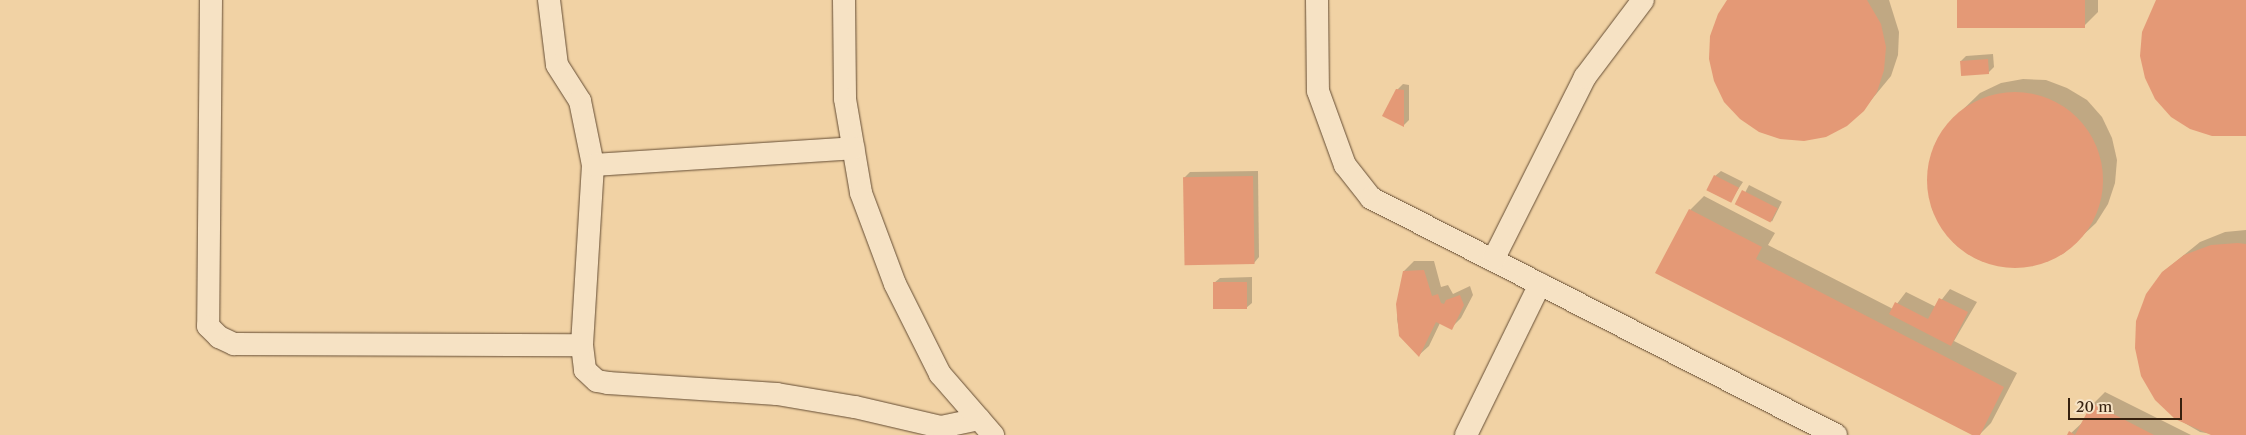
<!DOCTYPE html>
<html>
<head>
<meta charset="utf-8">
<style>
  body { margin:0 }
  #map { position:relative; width:2246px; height:435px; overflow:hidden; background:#f1d2a4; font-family:"Libre Caslon Text",serif }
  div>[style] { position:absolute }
  .shadow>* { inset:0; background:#0003; transform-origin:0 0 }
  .building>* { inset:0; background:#e49976; transform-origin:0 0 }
  .round { border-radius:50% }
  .roads { filter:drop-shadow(0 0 1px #654d34) drop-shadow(0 0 1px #654d34) }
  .lane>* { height:22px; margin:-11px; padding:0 11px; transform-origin:11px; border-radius:11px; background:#f6e2c4 }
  span { translate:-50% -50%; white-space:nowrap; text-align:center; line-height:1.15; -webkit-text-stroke:4px #f6e2c4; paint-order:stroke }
  .scale { position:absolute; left:2068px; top:398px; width:114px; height:22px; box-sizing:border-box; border:2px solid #36210f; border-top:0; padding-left:6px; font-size:15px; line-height:18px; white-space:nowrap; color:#36210f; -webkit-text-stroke:4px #f6e2c4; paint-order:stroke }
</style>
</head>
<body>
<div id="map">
  <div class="shadow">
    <div style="clip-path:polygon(1728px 0,1889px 0,1899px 32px,1898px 55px,1891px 76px,1863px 110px)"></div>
    <div style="clip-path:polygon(1958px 0,2098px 0,2098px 12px,2085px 25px)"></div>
    <div style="clip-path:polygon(1993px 54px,1994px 67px,1988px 73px,1961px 61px,1966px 56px)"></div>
    <div style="clip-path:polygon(2023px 79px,2046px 80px,2067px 88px,2087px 100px,2102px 117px,2112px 138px,2117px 160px,2115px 183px,2108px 204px,2096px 223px,2064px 253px,2043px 262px,2021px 267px,1998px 265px,1977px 259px,1957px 246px,1943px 229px,1932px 209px,1928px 186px,1929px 164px,1936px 142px,1949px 123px,1980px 93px,2001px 83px)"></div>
    <div style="clip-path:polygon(1403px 84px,1409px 85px,1409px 120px,1404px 125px,1397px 90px)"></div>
    <div style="clip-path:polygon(1258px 171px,1259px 257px,1254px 263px,1184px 178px,1190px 172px)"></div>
    <div style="clip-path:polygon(1721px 171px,1743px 182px,1731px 200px,1715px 176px)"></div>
    <div style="left:1749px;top:185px;width:37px;height:22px;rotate:27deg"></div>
    <div style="clip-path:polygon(1704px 196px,1775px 233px,1768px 245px,1893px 309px,1906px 292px,1936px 307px,1950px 289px,1977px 302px,1954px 341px,2017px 373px,1991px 423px,1979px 435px,1974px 435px,1690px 210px)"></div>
    <div style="clip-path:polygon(2246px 230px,2246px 435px,2218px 435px,2200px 432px,2176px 418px,2163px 272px,2200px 242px,2225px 232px)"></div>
    <div style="clip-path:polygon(1414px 261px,1434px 261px,1441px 287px,1448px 285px,1453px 294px,1470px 286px,1473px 295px,1461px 318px,1451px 328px,1440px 323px,1429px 346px,1419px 355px,1400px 335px,1397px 319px,1404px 271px)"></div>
    <div style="clip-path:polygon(1252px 277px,1252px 303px,1246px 308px,1214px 283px,1220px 278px)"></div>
    <div style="clip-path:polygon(2105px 392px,2191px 435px,2069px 435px,2084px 421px,2093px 404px)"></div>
  </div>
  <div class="building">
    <div style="clip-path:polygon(1727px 0,1867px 0,1881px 24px,1886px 47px,1884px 70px,1877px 92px,1864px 111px,1847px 126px,1826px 137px,1804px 141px,1780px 139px,1759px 132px,1740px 119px,1724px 102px,1714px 81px,1709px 59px,1710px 36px,1718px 14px)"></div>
    <div style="left:1957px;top:0;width:128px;height:28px"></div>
    <div style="clip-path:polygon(2156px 0,2246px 0,2246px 136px,2212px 136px,2190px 129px,2171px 117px,2155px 99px,2145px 78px,2140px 56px,2142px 32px)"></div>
    <div style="left:1988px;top:59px;width:15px;height:28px;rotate:86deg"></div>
    <div style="clip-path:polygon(1396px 89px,1404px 90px,1404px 127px,1382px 116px)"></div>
    <div class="round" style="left:1927px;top:92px;width:176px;height:176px"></div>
    <div style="left:1714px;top:175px;width:28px;height:17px;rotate:27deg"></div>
    <div style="left:1253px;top:176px;width:88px;height:70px;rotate:89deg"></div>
    <div style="left:1742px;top:190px;width:40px;height:16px;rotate:27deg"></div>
    <div style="clip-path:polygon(1689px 209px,1762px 247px,1756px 259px,2004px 387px,1980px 435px,1972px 435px,1655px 273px)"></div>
    <div style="clip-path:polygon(2238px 243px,2246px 244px,2246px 435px,2211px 435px,2175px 419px,2155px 400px,2141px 376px,2135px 348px,2136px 321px,2146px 294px,2162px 272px,2184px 255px,2211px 245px)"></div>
    <div style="clip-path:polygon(1424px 270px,1432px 296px,1438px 294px,1441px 303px,1444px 304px,1446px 300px,1460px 295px,1464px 305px,1452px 330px,1436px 322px,1419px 357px,1399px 336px,1396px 304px,1403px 271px)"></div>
    <div style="left:1247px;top:282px;width:27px;height:34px;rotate:90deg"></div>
    <div style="clip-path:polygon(1939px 298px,1968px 312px,1951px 346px,1889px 314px,1895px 302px,1928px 319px)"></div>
    <div style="clip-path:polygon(2092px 403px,2154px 435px,2067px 435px,2069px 431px,2075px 435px)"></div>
  </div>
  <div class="roads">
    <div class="lane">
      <div style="left:211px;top:0;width:326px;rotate:90.5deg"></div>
      <div style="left:208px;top:326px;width:16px;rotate:45deg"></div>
      <div style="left:219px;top:337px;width:17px;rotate:25deg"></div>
      <div style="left:234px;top:344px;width:348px;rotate:0.2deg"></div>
      <div style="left:582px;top:345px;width:25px;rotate:83deg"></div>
      <div style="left:585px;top:370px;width:16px;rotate:43deg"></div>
      <div style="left:597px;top:381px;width:11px;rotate:10deg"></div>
      <div style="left:608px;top:383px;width:169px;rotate:3.7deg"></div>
      <div style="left:777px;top:394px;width:79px;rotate:9.5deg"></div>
      <div style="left:855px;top:407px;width:88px;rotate:13.1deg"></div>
      <div style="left:941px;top:427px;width:39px;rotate:-12deg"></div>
      <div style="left:549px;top:0;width:65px;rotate:83deg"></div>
      <div style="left:557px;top:65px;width:43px;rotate:57.4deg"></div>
      <div style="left:580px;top:101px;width:65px;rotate:78.5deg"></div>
      <div style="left:593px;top:165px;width:180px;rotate:93.5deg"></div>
      <div style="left:844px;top:0;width:99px;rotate:89.4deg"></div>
      <div style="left:845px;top:99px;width:95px;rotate:80.3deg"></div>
      <div style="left:861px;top:193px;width:97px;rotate:69.5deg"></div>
      <div style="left:895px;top:284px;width:101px;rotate:63.4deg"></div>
      <div style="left:940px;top:374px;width:81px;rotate:49deg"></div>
      <div style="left:1317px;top:0;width:91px;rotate:89.4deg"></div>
      <div style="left:1318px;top:91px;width:79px;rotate:70deg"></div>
      <div style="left:1345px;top:165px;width:42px;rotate:51.8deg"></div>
      <div style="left:1371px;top:198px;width:522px;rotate:27.01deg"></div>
      <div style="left:593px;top:165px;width:261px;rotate:-3.7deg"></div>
      <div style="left:1493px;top:260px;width:205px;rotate:-63.3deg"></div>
      <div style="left:1585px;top:77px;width:96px;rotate:-53deg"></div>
      <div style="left:1466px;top:435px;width:168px;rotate:-63.9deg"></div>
    </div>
  </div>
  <div class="scale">20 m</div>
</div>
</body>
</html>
